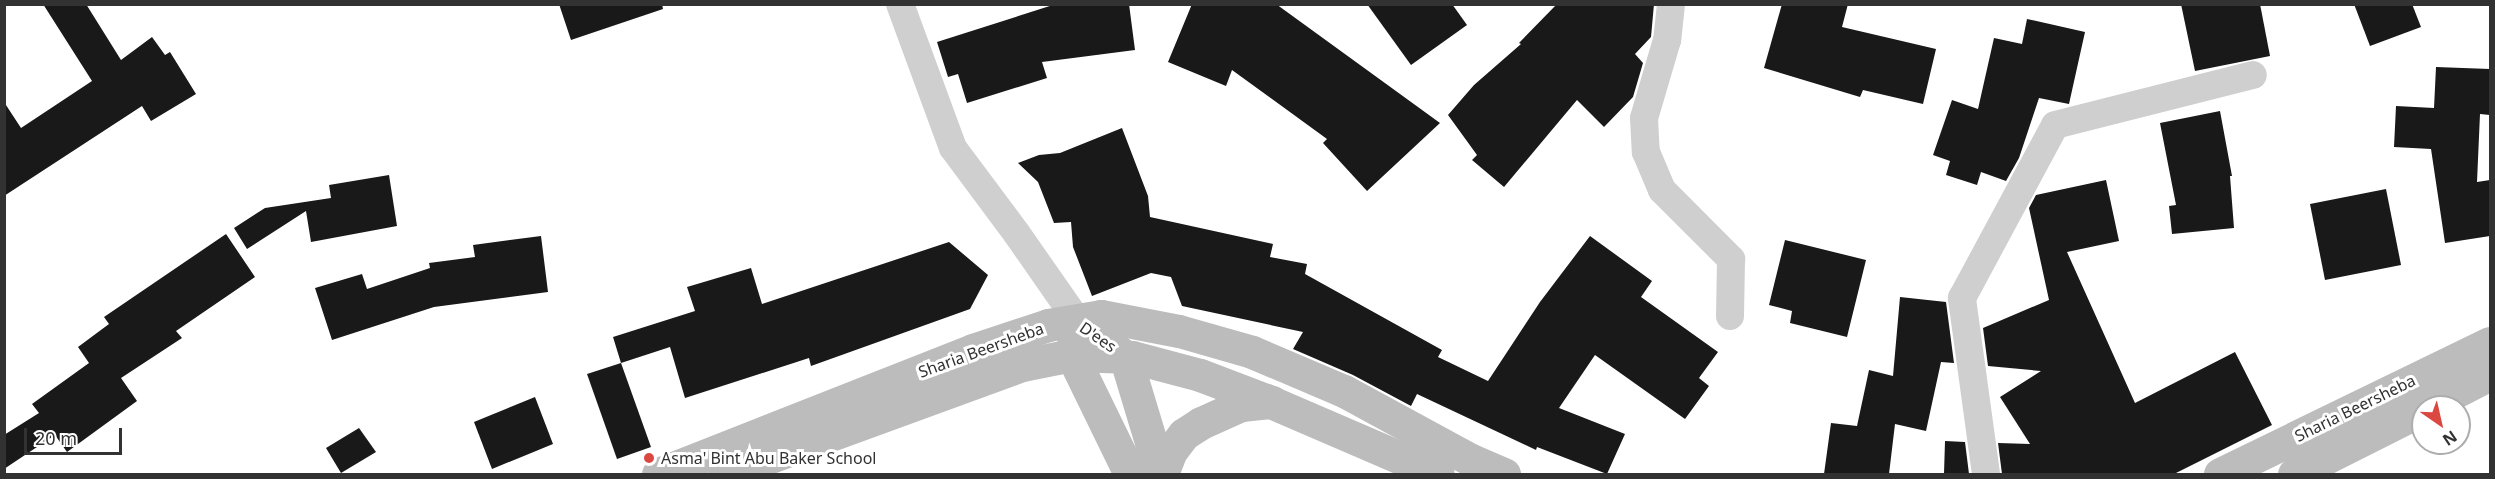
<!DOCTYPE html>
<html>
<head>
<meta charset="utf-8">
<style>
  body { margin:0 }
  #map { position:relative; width:2495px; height:479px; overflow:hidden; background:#fff; font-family:"Noto Sans",sans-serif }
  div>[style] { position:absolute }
  .building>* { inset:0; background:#191919 }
  .street>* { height:28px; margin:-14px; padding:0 14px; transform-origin:14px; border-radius:14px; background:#cfcfcf }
  .secondary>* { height:33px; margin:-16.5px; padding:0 16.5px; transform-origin:16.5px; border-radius:16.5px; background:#bcbcbc }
  .dots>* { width:16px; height:16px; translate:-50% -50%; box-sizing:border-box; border:3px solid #fff; border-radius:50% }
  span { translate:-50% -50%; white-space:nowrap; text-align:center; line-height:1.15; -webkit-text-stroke:6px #fff; paint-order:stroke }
  .street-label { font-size:16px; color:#323232 }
  .poi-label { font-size:16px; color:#323232 }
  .left { translate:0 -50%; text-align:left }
  .frame { position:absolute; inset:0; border:6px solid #323232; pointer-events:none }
  .north { position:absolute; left:2411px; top:395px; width:60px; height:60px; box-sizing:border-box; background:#fff; border:2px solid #adadad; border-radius:50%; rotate:146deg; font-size:16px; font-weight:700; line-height:24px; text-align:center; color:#323232 }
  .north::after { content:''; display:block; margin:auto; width:21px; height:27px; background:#db4842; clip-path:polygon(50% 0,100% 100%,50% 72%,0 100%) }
  .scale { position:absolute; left:24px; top:428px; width:98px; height:27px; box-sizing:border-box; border:3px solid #323232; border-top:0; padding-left:8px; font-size:18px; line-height:21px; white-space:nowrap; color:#323232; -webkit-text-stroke:4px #fff; paint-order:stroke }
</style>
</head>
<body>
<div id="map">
  <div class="building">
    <div style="clip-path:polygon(43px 4px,86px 4px,121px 60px,152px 37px,165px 55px,170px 52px,196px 94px,151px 121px,142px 106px,4px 196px,4px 102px,21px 128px,92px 81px)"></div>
    <div style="clip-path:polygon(559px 4px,662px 4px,663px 9px,571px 40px)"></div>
    <div style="clip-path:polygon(1056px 4px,1129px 4px,1135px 50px,1042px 62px,1047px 78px,967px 103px,958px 74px,948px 77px,937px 42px)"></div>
    <div style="clip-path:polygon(1192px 4px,1276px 4px,1440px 123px,1367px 191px,1323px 143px,1327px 139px,1232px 70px,1226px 86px,1168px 62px)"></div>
    <div style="clip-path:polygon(1367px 4px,1452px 4px,1467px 25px,1411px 65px)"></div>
    <div style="clip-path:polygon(1557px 4px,1654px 4px,1651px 37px,1635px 54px,1643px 63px,1633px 97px,1604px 127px,1577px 100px,1504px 187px,1472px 160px,1477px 155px,1448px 115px,1474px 85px,1521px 44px,1519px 43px)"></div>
    <div style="clip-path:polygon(1782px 4px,1848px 4px,1842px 27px,1936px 49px,1923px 104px,1863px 90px,1860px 97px,1764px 68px)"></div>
    <div style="clip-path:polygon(2181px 4px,2260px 4px,2270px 56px,2195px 71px)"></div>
    <div style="clip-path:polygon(2354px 4px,2412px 4px,2421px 27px,2370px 46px)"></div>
    <div style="clip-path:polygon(2027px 19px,2085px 32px,2069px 104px,2039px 98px,2019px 158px,2006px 181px,1981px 172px,1977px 185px,1946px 175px,1950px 161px,1933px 155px,1952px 100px,1978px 109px,1994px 38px,2022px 44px)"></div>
    <div style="clip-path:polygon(2436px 67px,2490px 69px,2490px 115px,2480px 114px,2477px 182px,2490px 180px,2490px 236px,2445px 243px,2431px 149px,2394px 147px,2396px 106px,2434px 108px)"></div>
    <div style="clip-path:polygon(2220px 111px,2232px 176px,2230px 176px,2234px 228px,2172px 234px,2169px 206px,2176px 205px,2160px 123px)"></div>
    <div style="clip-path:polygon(1122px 128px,1148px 196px,1150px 217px,1273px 244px,1270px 257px,1307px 264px,1305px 274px,1442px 350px,1438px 357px,1488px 381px,1540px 302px,1590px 236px,1652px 281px,1641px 297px,1718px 352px,1699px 378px,1709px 386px,1685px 419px,1595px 355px,1559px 408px,1625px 434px,1607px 474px,1537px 447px,1536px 450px,1417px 394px,1411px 406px,1353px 375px,1293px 349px,1303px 332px,1182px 306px,1171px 277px,1151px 273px,1092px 296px,1073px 247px,1071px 222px,1054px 223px,1038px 182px,1018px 163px,1039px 155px,1060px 153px)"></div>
    <div style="clip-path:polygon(389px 175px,397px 226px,311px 242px,306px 211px,247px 249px,234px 228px,265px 208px,331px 198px,329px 185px)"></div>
    <div style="clip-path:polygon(2106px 180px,2119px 241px,2067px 252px,2135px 403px,2235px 352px,2272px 425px,2174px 474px,2002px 474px,1998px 443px,2030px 444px,2000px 397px,2041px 371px,1988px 366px,1983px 328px,2049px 300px,2029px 208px,2036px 195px)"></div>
    <div style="clip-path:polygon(2386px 189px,2401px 265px,2325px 280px,2310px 204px)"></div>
    <div style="clip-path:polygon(226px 234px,255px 277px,176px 331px,182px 338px,121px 378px,137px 401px,67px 452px,55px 435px,4px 469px,4px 435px,39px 413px,32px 404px,89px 363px,78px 347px,109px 324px,104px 317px)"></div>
    <div style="clip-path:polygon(541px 236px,548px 292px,434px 307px,332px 340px,315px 288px,362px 274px,367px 289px,430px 268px,429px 263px,475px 257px,473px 245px)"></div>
    <div style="clip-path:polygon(1785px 240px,1866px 260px,1847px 337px,1790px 323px,1792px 311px,1769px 305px)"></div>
    <div style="clip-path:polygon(949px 242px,988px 275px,970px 309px,811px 366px,809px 358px,685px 398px,670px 347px,621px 363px,613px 337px,695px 311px,687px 287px,751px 268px,762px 304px)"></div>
    <div style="clip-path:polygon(1900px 297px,1946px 302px,1954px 363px,1941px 362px,1926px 431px,1895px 424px,1889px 474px,1824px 474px,1831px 423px,1857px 426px,1869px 370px,1893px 376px)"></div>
    <div style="clip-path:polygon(621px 363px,651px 447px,617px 459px,587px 374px)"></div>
    <div style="clip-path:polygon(535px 397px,553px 444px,492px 469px,474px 422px)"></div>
    <div style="clip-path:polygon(359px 428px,376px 452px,341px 473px,326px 448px)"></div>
    <div style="clip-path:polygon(1945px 441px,1965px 442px,1969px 474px,1944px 474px)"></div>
  </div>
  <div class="street">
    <div style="left:900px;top:4px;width:153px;rotate:69.8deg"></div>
    <div style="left:953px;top:148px;width:107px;rotate:53.3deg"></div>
    <div style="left:1017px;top:234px;width:105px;rotate:55.1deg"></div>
    <div style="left:1671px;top:4px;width:36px;rotate:96deg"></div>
    <div style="left:1667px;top:40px;width:81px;rotate:106.4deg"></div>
    <div style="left:1644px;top:118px;width:34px;rotate:87deg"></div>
    <div style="left:1646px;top:152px;width:41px;rotate:67.2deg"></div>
    <div style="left:1662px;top:190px;width:98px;rotate:45deg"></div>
    <div style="left:1731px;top:259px;width:57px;rotate:91deg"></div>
    <div style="left:1986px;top:474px;width:178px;rotate:-97.8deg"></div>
    <div style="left:1962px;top:298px;width:196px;rotate:-61.7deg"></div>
    <div style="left:2055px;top:125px;width:204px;rotate:-14.2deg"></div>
  </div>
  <div class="secondary">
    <div style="left:1074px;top:337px;width:18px;rotate:96deg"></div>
    <div style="left:1072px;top:355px;width:132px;rotate:64deg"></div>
    <div style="left:1109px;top:345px;width:19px;rotate:35deg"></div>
    <div style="left:1125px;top:356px;width:90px;rotate:73.2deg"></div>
    <div style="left:1151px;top:442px;width:32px;rotate:81deg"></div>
    <div style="left:2426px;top:407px;width:72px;rotate:-27.3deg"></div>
    <div style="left:658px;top:474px;width:339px;rotate:-21.5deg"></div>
    <div style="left:973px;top:350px;width:79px;rotate:-18.4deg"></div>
    <div style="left:1048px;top:325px;width:54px;rotate:-9.6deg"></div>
    <div style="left:1101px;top:316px;width:79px;rotate:10.9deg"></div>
    <div style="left:1179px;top:331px;width:76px;rotate:16deg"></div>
    <div style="left:1252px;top:352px;width:100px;rotate:23deg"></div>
    <div style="left:1344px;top:391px;width:145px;rotate:28.5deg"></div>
    <div style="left:1471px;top:460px;width:36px;rotate:23deg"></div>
    <div style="left:724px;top:474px;width:317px;rotate:-20.1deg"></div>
    <div style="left:1022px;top:365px;width:51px;rotate:-11.3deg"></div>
    <div style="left:1072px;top:355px;width:60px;rotate:1.9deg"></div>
    <div style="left:1132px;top:357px;width:70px;rotate:14.8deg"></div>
    <div style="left:1200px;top:375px;width:71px;rotate:20.7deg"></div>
    <div style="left:1266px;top:400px;width:187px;rotate:23.3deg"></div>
    <div style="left:1162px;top:474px;width:25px;rotate:-69deg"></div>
    <div style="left:1171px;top:451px;width:21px;rotate:-53deg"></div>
    <div style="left:1184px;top:434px;width:20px;rotate:-33deg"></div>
    <div style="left:1201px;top:423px;width:44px;rotate:-24.2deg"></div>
    <div style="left:1241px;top:405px;width:31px;rotate:-6deg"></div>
    <div style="left:2220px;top:474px;width:300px;rotate:-25.9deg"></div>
    <div style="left:2294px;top:474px;width:144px;rotate:-26.7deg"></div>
  </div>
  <div class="dots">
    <div style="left:649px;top:458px;background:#db4842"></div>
  </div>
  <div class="street-label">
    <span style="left:1098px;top:337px;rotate:34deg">D'ees</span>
    <span style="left:981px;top:350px;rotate:-20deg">Sharia Beersheba</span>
    <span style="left:2355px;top:408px;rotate:-26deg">Sharia Beersheba</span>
  </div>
  <div class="poi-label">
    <span class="left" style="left:661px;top:458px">Asma' Bint Abu Baker School</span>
  </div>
  <div class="frame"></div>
  <div class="north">N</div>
  <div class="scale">20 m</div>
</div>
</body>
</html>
